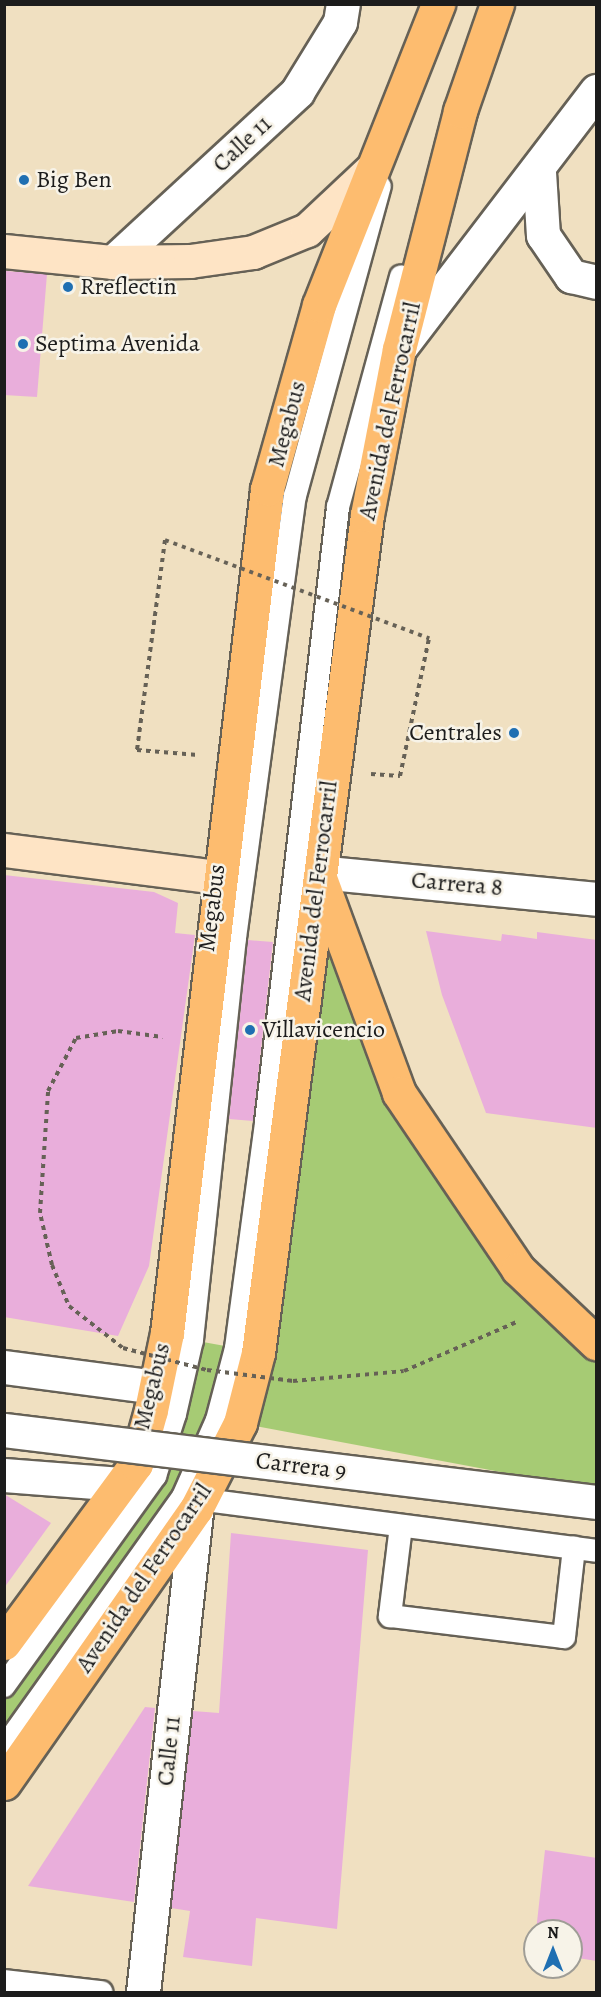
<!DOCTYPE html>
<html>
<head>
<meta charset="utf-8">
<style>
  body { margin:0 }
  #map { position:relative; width:601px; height:1997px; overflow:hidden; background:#f0e0c1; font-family:Alegreya,serif }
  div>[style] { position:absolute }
  .green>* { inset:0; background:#a6cb74 }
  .building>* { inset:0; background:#e9aedb }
  .path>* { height:4px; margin-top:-2px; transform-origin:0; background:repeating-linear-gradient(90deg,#666156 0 4.5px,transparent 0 9px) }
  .roads { filter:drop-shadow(2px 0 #666156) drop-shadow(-2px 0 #666156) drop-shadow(0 2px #666156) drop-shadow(0 -2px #666156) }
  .service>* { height:22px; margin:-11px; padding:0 11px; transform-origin:11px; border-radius:11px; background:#fff }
  .pedestrian>* { height:33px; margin:-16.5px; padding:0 16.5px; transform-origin:16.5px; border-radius:16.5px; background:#fff }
  .minor>* { height:33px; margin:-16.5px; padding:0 16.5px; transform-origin:16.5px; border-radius:16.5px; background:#fff }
  .secondary>* { height:33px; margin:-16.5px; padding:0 16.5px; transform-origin:16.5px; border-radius:16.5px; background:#fee4c5 }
  .primary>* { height:33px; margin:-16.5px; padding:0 16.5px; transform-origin:16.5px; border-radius:16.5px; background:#fdbc6f }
  .path-bridge>* { height:4px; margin-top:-2px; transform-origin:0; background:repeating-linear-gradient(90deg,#666156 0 4.5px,transparent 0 9px) }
  .bridges { filter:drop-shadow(2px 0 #666156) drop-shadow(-2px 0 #666156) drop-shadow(0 2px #666156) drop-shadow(0 -2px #666156) }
  .minor-bridge>* { height:33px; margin:-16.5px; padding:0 16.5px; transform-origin:16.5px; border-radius:16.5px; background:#fff }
  .dots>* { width:16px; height:16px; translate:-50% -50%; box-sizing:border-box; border:3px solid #f7f3e8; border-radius:50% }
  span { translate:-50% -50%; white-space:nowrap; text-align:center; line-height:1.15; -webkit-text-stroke:5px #f7f3e8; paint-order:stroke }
  .street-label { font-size:24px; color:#1c1c1c }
  .poi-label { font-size:24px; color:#1c1c1c }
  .left { translate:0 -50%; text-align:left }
  .right { translate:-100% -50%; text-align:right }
  .frame { position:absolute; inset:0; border:6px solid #1c1c1c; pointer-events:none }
  .north { position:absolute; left:523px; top:1919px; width:60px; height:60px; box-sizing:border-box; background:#f7f3e8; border:2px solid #9f9d96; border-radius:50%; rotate:0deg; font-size:16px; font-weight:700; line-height:24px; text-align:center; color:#1c1c1c }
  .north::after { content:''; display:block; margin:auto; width:21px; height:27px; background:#1f6fb2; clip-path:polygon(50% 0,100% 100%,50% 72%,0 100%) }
</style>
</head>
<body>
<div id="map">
  <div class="green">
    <div style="clip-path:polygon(318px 872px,399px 1093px,596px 1343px,596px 1490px,240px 1423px)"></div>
    <div style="clip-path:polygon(192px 1340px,236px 1348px,208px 1448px,5px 1748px,5px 1686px)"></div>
  </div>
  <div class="building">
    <div style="clip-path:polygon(6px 271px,47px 274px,37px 397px,4px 395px)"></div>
    <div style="clip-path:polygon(4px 875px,154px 892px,178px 903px,175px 933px,195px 935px,149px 1266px,118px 1336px,4px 1317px)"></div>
    <div style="clip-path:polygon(426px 931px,501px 941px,502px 934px,537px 939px,537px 932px,597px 940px,597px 1128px,486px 1113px,442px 995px)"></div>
    <div style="clip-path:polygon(248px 940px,273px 942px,253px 1121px,229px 1119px)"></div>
    <div style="clip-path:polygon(4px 1494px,51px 1523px,4px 1588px)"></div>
    <div style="clip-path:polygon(231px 1533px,368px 1550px,337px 1929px,256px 1918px,252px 1966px,183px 1957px,190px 1911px,171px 1908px,193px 1711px,219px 1713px)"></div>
    <div style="clip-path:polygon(145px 1707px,155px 1708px,134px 1902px,28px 1886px)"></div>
    <div style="clip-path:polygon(545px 1850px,597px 1858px,597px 1961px,571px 1957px,571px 1931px,536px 1931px)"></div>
  </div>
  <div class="path">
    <div style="left:165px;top:540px;width:212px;rotate:97.6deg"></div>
    <div style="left:137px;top:750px;width:61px;rotate:4.7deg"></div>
    <div style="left:371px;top:774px;width:29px;rotate:4deg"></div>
    <div style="left:400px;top:776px;width:141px;rotate:-78.1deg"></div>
    <div style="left:52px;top:1265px;width:53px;rotate:-103deg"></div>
    <div style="left:40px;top:1213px;width:122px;rotate:-86.2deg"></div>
    <div style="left:48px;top:1091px;width:60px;rotate:-62.2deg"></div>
    <div style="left:76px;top:1038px;width:43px;rotate:-9.5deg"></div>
    <div style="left:118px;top:1031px;width:45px;rotate:7.6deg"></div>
    <div style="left:404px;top:1371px;width:125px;rotate:-23.5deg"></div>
  </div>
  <div class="roads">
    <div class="service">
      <div style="left:190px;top:1498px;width:409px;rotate:7.4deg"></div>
      <div style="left:401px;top:1526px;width:91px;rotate:97deg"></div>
      <div style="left:390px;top:1616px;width:175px;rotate:6.9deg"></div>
      <div style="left:564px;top:1637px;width:90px;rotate:-83.6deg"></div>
      <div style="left:4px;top:1686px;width:259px;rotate:-54.3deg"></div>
      <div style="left:155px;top:1476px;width:65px;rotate:-72.1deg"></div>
      <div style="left:175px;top:1414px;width:76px;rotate:-77.1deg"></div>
      <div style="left:192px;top:1340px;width:404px;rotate:-83.9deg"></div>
      <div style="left:235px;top:938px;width:446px;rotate:-82.3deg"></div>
      <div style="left:295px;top:496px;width:321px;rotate:-74.7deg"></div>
      <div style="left:4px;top:1748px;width:308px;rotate:-54.5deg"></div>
      <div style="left:183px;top:1497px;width:84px;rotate:-66.2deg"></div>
      <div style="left:217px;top:1420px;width:74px;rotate:-75.2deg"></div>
      <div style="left:236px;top:1348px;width:228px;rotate:-82.4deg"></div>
      <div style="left:266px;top:1122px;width:619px;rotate:-83.32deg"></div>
      <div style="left:338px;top:507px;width:239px;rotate:-74.7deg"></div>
      <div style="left:4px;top:1981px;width:98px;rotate:6.5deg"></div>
    </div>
    <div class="pedestrian">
      <div style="left:4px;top:1367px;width:153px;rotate:7.5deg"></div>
    </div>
    <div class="minor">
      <div style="left:539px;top:172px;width:63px;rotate:86.4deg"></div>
      <div style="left:543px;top:235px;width:50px;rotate:55.7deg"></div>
      <div style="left:571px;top:276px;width:26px;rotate:13deg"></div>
      <div style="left:113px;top:262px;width:251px;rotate:-42.7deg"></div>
      <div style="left:297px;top:92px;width:82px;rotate:-58.4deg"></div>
      <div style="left:340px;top:22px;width:18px;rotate:-81deg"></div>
      <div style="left:399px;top:349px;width:325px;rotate:-52.6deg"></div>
      <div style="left:318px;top:872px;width:279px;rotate:5.5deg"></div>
      <div style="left:4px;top:1475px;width:117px;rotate:4.4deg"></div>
      <div style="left:143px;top:1992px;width:486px;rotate:-83.7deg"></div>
    </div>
    <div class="secondary">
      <div style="left:4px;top:251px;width:110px;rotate:5.8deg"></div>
      <div style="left:113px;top:262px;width:77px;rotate:-0.7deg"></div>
      <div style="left:190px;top:261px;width:64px;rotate:-8.1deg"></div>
      <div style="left:253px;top:252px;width:58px;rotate:-22.2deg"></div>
      <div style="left:307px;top:230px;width:88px;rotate:-43.2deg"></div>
      <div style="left:4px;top:850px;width:217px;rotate:7.2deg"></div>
    </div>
    <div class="primary">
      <div style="left:320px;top:878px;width:229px;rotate:69.8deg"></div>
      <div style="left:399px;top:1093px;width:212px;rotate:55.9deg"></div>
      <div style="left:518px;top:1269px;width:108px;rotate:43.5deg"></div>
      <div style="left:4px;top:1643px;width:222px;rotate:-53.6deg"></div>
      <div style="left:136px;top:1464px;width:56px;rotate:-74.5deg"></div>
      <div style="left:151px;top:1410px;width:79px;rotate:-78.3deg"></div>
      <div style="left:167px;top:1333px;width:850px;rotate:-83.24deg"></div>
      <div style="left:267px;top:489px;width:191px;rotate:-74.2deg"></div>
      <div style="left:319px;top:305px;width:324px;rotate:-68.4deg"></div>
      <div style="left:4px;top:1783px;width:335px;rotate:-55deg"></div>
      <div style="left:196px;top:1509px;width:97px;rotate:-62.9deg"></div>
      <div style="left:240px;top:1423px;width:72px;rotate:-75.6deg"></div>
      <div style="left:258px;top:1353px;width:845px;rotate:-82.59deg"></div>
      <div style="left:367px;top:515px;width:169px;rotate:-79.1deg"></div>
      <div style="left:399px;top:349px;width:246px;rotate:-75.6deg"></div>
      <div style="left:460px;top:111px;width:113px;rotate:-70.9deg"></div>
    </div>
  </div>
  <div class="path-bridge">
    <div style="left:165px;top:540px;width:282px;rotate:20.4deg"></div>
    <div style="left:52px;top:1265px;width:44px;rotate:67.5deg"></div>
    <div style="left:69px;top:1306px;width:68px;rotate:37.9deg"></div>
    <div style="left:123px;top:1348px;width:87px;rotate:14.7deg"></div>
    <div style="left:207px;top:1370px;width:87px;rotate:7.3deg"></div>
    <div style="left:293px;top:1381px;width:111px;rotate:-5.1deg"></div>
  </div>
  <div class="bridges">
    <div class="minor-bridge">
      <div style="left:4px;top:1430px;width:596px;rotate:6.93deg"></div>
    </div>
  </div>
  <div class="dots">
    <div style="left:24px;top:180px;background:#1f6fb2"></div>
    <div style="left:68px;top:287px;background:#1f6fb2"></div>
    <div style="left:23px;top:344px;background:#1f6fb2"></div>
    <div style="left:514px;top:733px;background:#1f6fb2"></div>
    <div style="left:250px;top:1030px;background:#1f6fb2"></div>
  </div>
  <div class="street-label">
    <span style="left:242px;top:144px;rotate:-43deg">Calle 11</span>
    <span style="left:390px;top:411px;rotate:-78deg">Avenida del Ferrocarril</span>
    <span style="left:287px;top:424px;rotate:-75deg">Megabus</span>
    <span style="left:457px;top:884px;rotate:5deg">Carrera 8</span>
    <span style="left:316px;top:891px;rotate:-83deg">Avenida del Ferrocarril</span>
    <span style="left:212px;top:908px;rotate:-83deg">Megabus</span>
    <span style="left:152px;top:1386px;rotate:-76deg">Megabus</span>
    <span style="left:301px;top:1466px;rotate:7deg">Carrera 9</span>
    <span style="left:144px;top:1578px;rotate:-56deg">Avenida del Ferrocarril</span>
    <span style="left:169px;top:1751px;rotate:-84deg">Calle 11</span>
  </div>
  <div class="poi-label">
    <span class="left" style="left:36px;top:180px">Big Ben</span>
    <span class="left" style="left:80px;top:287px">Rreflectin</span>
    <span class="left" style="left:35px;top:344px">Septima Avenida</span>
    <span class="right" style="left:502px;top:733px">Centrales</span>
    <span class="left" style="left:262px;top:1030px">Villavicencio</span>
  </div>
  <div class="frame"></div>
  <div class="north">N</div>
</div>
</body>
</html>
